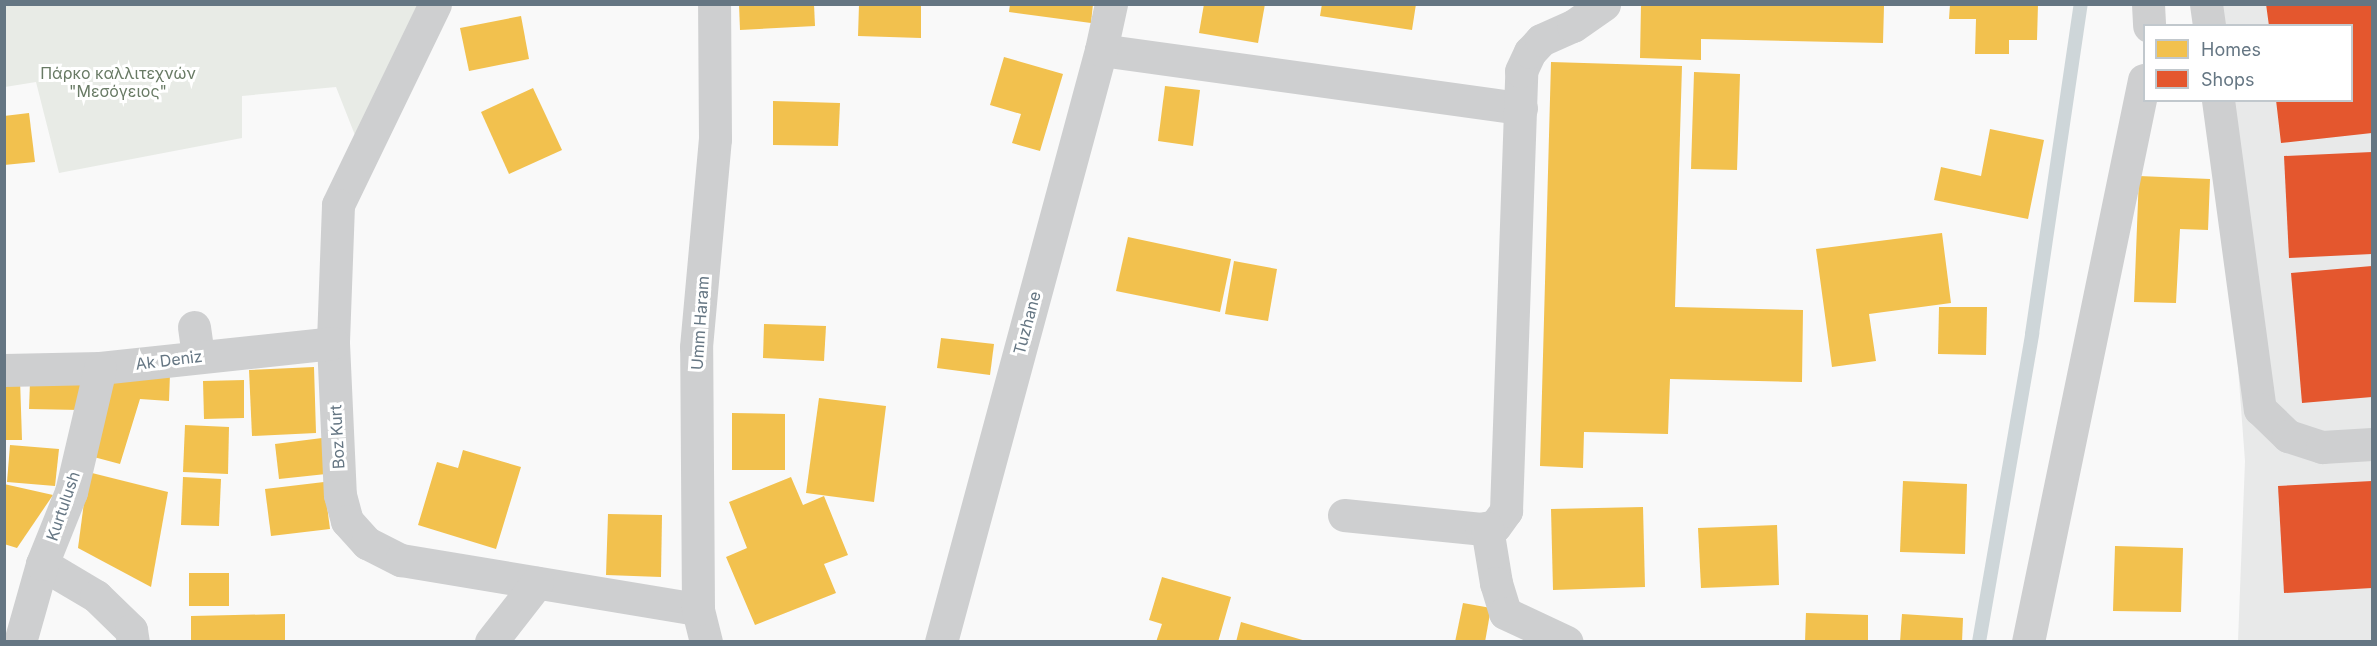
<!DOCTYPE html>
<html>
<head>
<meta charset="utf-8">
<style>
  body { margin:0 }
  #map { position:relative; width:2377px; height:646px; overflow:hidden; background:#f9f9f9; font-family:Inter,sans-serif }
  div>[style] { position:absolute }
  .built>* { inset:0; background:#e8e9e9 }
  .green>* { inset:0; background:#e8ebe6 }
  .homes>* { inset:0; background:#f2c14e }
  .shops>* { inset:0; background:#e4572e }
  .stream>* { height:14px; margin:-7px; padding:0 7px; transform-origin:7px; border-radius:7px; background:#ced6d9 }
  .minor>* { height:33px; margin:-16.5px; padding:0 16.5px; transform-origin:16.5px; border-radius:16.5px; background:#cecfd0 }
  span { translate:-50% -50%; white-space:nowrap; text-align:center; line-height:1.15; -webkit-text-stroke:6px #fff; paint-order:stroke }
  .park-label { font-size:16px; color:#687a64 }
  .street-label { font-size:16px; color:#657683 }
  .frame { position:absolute; inset:0; border:6px solid #657683; pointer-events:none }
  .legend { position:absolute; left:2143px; top:24px; width:210px; height:78px; box-sizing:border-box; background:#fff; border:2px solid #c1c8cd; margin:0; padding:8px 10px; list-style:none; font-size:18px; color:#657683 }
  .legend li { display:flex; align-items:center; gap:12px; height:30px }
  .legend b { width:30px; border:2px solid #c1c8cd }
</style>
</head>
<body>
<div id="map">
  <div class="built">
    <div style="clip-path:polygon(2211px 5px,2372px 5px,2372px 641px,2238px 641px,2245px 461px,2218px 101px,2352px 100px,2352px 26px,2212px 25px)"></div>
  </div>
  <div class="green">
    <div style="clip-path:polygon(5px 5px,433px 5px,362px 153px,336px 87px,242px 96px,242px 138px,59px 173px,36px 82px,5px 87px)"></div>
  </div>
  <div class="homes">
    <div style="clip-path:polygon(739px 4px,814px 4px,815px 26px,740px 30px)"></div>
    <div style="clip-path:polygon(859px 4px,921px 4px,921px 38px,858px 36px)"></div>
    <div style="clip-path:polygon(1010px 4px,1093px 4px,1091px 23px,1009px 12px)"></div>
    <div style="clip-path:polygon(1204px 4px,1265px 4px,1258px 43px,1199px 33px)"></div>
    <div style="clip-path:polygon(1322px 4px,1416px 4px,1412px 30px,1320px 16px)"></div>
    <div style="clip-path:polygon(1641px 4px,1884px 6px,1883px 43px,1701px 39px,1701px 60px,1640px 58px)"></div>
    <div style="clip-path:polygon(1950px 4px,2038px 4px,2037px 40px,2009px 40px,2009px 54px,1975px 54px,1976px 19px,1949px 19px)"></div>
    <div style="clip-path:polygon(521px 16px,529px 59px,469px 71px,460px 28px)"></div>
    <div style="clip-path:polygon(1004px 57px,1063px 74px,1040px 151px,1012px 143px,1021px 114px,990px 105px)"></div>
    <div style="clip-path:polygon(1551px 62px,1682px 66px,1675px 307px,1803px 310px,1802px 382px,1670px 379px,1668px 434px,1584px 432px,1583px 468px,1540px 466px)"></div>
    <div style="clip-path:polygon(1694px 72px,1740px 74px,1737px 170px,1691px 169px)"></div>
    <div style="clip-path:polygon(1165px 86px,1200px 90px,1193px 146px,1158px 141px)"></div>
    <div style="clip-path:polygon(533px 88px,562px 150px,509px 174px,481px 112px)"></div>
    <div style="clip-path:polygon(773px 101px,840px 103px,838px 146px,773px 145px)"></div>
    <div style="clip-path:polygon(29px 113px,35px 162px,4px 165px,4px 116px)"></div>
    <div style="clip-path:polygon(1990px 129px,2044px 140px,2028px 219px,1934px 200px,1941px 167px,1981px 176px)"></div>
    <div style="clip-path:polygon(2139px 176px,2210px 179px,2208px 230px,2180px 229px,2176px 303px,2134px 302px)"></div>
    <div style="clip-path:polygon(1942px 233px,1951px 303px,1869px 314px,1876px 361px,1832px 367px,1816px 249px)"></div>
    <div style="clip-path:polygon(1128px 237px,1231px 259px,1220px 312px,1116px 291px)"></div>
    <div style="clip-path:polygon(1234px 261px,1277px 269px,1268px 321px,1225px 314px)"></div>
    <div style="clip-path:polygon(1939px 307px,1987px 307px,1986px 355px,1938px 354px)"></div>
    <div style="clip-path:polygon(764px 324px,826px 326px,824px 361px,763px 358px)"></div>
    <div style="clip-path:polygon(941px 338px,994px 344px,990px 375px,937px 368px)"></div>
    <div style="clip-path:polygon(314px 367px,316px 433px,252px 436px,249px 370px)"></div>
    <div style="clip-path:polygon(170px 374px,169px 401px,140px 399px,120px 464px,90px 456px,110px 382px)"></div>
    <div style="clip-path:polygon(20px 379px,22px 440px,4px 440px,4px 380px)"></div>
    <div style="clip-path:polygon(244px 380px,244px 418px,204px 419px,203px 381px)"></div>
    <div style="clip-path:polygon(30px 382px,81px 383px,80px 410px,29px 409px)"></div>
    <div style="clip-path:polygon(819px 398px,886px 406px,874px 502px,806px 493px)"></div>
    <div style="clip-path:polygon(732px 413px,785px 414px,785px 470px,732px 470px)"></div>
    <div style="clip-path:polygon(185px 425px,229px 427px,228px 474px,183px 472px)"></div>
    <div style="clip-path:polygon(322px 438px,326px 474px,279px 479px,275px 444px)"></div>
    <div style="clip-path:polygon(10px 445px,59px 449px,55px 486px,7px 482px)"></div>
    <div style="clip-path:polygon(463px 450px,521px 467px,496px 549px,418px 525px,437px 462px,458px 468px)"></div>
    <div style="clip-path:polygon(88px 472px,168px 492px,151px 587px,78px 548px)"></div>
    <div style="clip-path:polygon(183px 477px,221px 479px,219px 526px,181px 525px)"></div>
    <div style="clip-path:polygon(791px 477px,803px 505px,824px 496px,848px 555px,824px 564px,836px 593px,755px 625px,726px 557px,747px 548px,729px 502px)"></div>
    <div style="clip-path:polygon(1903px 481px,1967px 484px,1965px 554px,1900px 552px)"></div>
    <div style="clip-path:polygon(324px 482px,330px 529px,271px 536px,265px 489px)"></div>
    <div style="clip-path:polygon(4px 484px,53px 495px,17px 548px,4px 544px)"></div>
    <div style="clip-path:polygon(1643px 507px,1645px 587px,1553px 590px,1551px 509px)"></div>
    <div style="clip-path:polygon(608px 514px,662px 515px,661px 577px,606px 575px)"></div>
    <div style="clip-path:polygon(1777px 525px,1779px 585px,1701px 588px,1698px 528px)"></div>
    <div style="clip-path:polygon(2115px 546px,2183px 548px,2181px 612px,2113px 611px)"></div>
    <div style="clip-path:polygon(189px 573px,229px 573px,229px 606px,189px 606px)"></div>
    <div style="clip-path:polygon(1162px 577px,1231px 597px,1218px 642px,1156px 642px,1162px 624px,1149px 620px)"></div>
    <div style="clip-path:polygon(1463px 603px,1491px 608px,1485px 642px,1455px 642px)"></div>
    <div style="clip-path:polygon(1806px 613px,1868px 615px,1868px 642px,1805px 642px)"></div>
    <div style="clip-path:polygon(285px 614px,285px 642px,191px 642px,191px 616px)"></div>
    <div style="clip-path:polygon(1902px 614px,1963px 618px,1962px 642px,1900px 642px)"></div>
    <div style="clip-path:polygon(1241px 622px,1306px 641px,1306px 642px,1236px 642px)"></div>
  </div>
  <div class="shops">
    <div style="clip-path:polygon(2266px 4px,2372px 4px,2372px 133px,2281px 143px,2276px 100px,2352px 100px,2352px 26px,2269px 26px)"></div>
    <div style="clip-path:polygon(2372px 152px,2372px 254px,2289px 258px,2284px 156px)"></div>
    <div style="clip-path:polygon(2372px 266px,2372px 397px,2302px 403px,2291px 273px)"></div>
    <div style="clip-path:polygon(2372px 481px,2372px 588px,2284px 593px,2278px 486px)"></div>
  </div>
  <div class="stream">
    <div style="left:1979px;top:642px;width:313px;rotate:-80.2deg"></div>
    <div style="left:2032px;top:334px;width:334px;rotate:-81.6deg"></div>
  </div>
  <div class="minor">
    <div style="left:435px;top:4px;width:223px;rotate:115.8deg"></div>
    <div style="left:338px;top:205px;width:138px;rotate:92.1deg"></div>
    <div style="left:333px;top:343px;width:152px;rotate:87.4deg"></div>
    <div style="left:340px;top:495px;width:27px;rotate:75deg"></div>
    <div style="left:347px;top:521px;width:30px;rotate:48deg"></div>
    <div style="left:367px;top:543px;width:38px;rotate:27deg"></div>
    <div style="left:401px;top:560px;width:301px;rotate:9.4deg"></div>
    <div style="left:2148px;top:4px;width:22px;rotate:87deg"></div>
    <div style="left:2206px;top:4px;width:22px;rotate:82deg"></div>
    <div style="left:1101px;top:50px;width:424px;rotate:7.9deg"></div>
    <div style="left:2218px;top:100px;width:312px;rotate:82.3deg"></div>
    <div style="left:2260px;top:409px;width:39px;rotate:44deg"></div>
    <div style="left:2288px;top:436px;width:36px;rotate:18deg"></div>
    <div style="left:2322px;top:447px;width:50px;rotate:-3.4deg"></div>
    <div style="left:194px;top:327px;width:29px;rotate:82deg"></div>
    <div style="left:4px;top:370px;width:96px;rotate:-1.2deg"></div>
    <div style="left:100px;top:368px;width:234px;rotate:-6.1deg"></div>
    <div style="left:1344px;top:515px;width:138px;rotate:5.8deg"></div>
    <div style="left:1481px;top:529px;width:14px;rotate:-12deg"></div>
    <div style="left:1495px;top:526px;width:19px;rotate:-54deg"></div>
    <div style="left:1506px;top:511px;width:440px;rotate:-88deg"></div>
    <div style="left:1521px;top:71px;width:21px;rotate:-65deg"></div>
    <div style="left:1530px;top:52px;width:16px;rotate:-47deg"></div>
    <div style="left:1541px;top:40px;width:35px;rotate:-24deg"></div>
    <div style="left:1573px;top:26px;width:38px;rotate:-35deg"></div>
    <div style="left:1487px;top:528px;width:56px;rotate:80.7deg"></div>
    <div style="left:1496px;top:583px;width:31px;rotate:73deg"></div>
    <div style="left:1505px;top:613px;width:68px;rotate:25.1deg"></div>
    <div style="left:42px;top:564px;width:63px;rotate:30.7deg"></div>
    <div style="left:96px;top:596px;width:49px;rotate:44.2deg"></div>
    <div style="left:131px;top:630px;width:12px;rotate:81deg"></div>
    <div style="left:20px;top:642px;width:81px;rotate:-74.2deg"></div>
    <div style="left:42px;top:564px;width:78px;rotate:-68.1deg"></div>
    <div style="left:71px;top:492px;width:127px;rotate:-76.8deg"></div>
    <div style="left:491px;top:642px;width:75px;rotate:-52.1deg"></div>
    <div style="left:706px;top:642px;width:34px;rotate:-104deg"></div>
    <div style="left:698px;top:609px;width:262px;rotate:-90.4deg"></div>
    <div style="left:696px;top:347px;width:209px;rotate:-84.8deg"></div>
    <div style="left:715px;top:139px;width:135px;rotate:-90.4deg"></div>
    <div style="left:941px;top:642px;width:613px;rotate:-74.88deg"></div>
    <div style="left:1101px;top:50px;width:47px;rotate:-77.7deg"></div>
    <div style="left:2028px;top:642px;width:574px;rotate:-78.34deg"></div>
  </div>
  <div class="park-label">
    <span style="left:118px;top:82px">Πάρκο καλλιτεχνών<br>"Μεσόγειος"</span>
  </div>
  <div class="street-label">
    <span style="left:700px;top:323px;rotate:-86deg">Umm Haram</span>
    <span style="left:1027px;top:323px;rotate:-75deg">Tuzhane</span>
    <span style="left:169px;top:360px;rotate:-7deg">Ak Deniz</span>
    <span style="left:337px;top:437px;rotate:-93deg">Boz Kurt</span>
    <span style="left:63px;top:506px;rotate:-71deg">Kurtulush</span>
  </div>
  <div class="frame"></div>
  <ul class="legend">
  <li><b style="height:16px;background:#f2c14e"></b>Homes</li>
  <li><b style="height:16px;background:#e4572e"></b>Shops</li>
  </ul>
</div>
</body>
</html>
